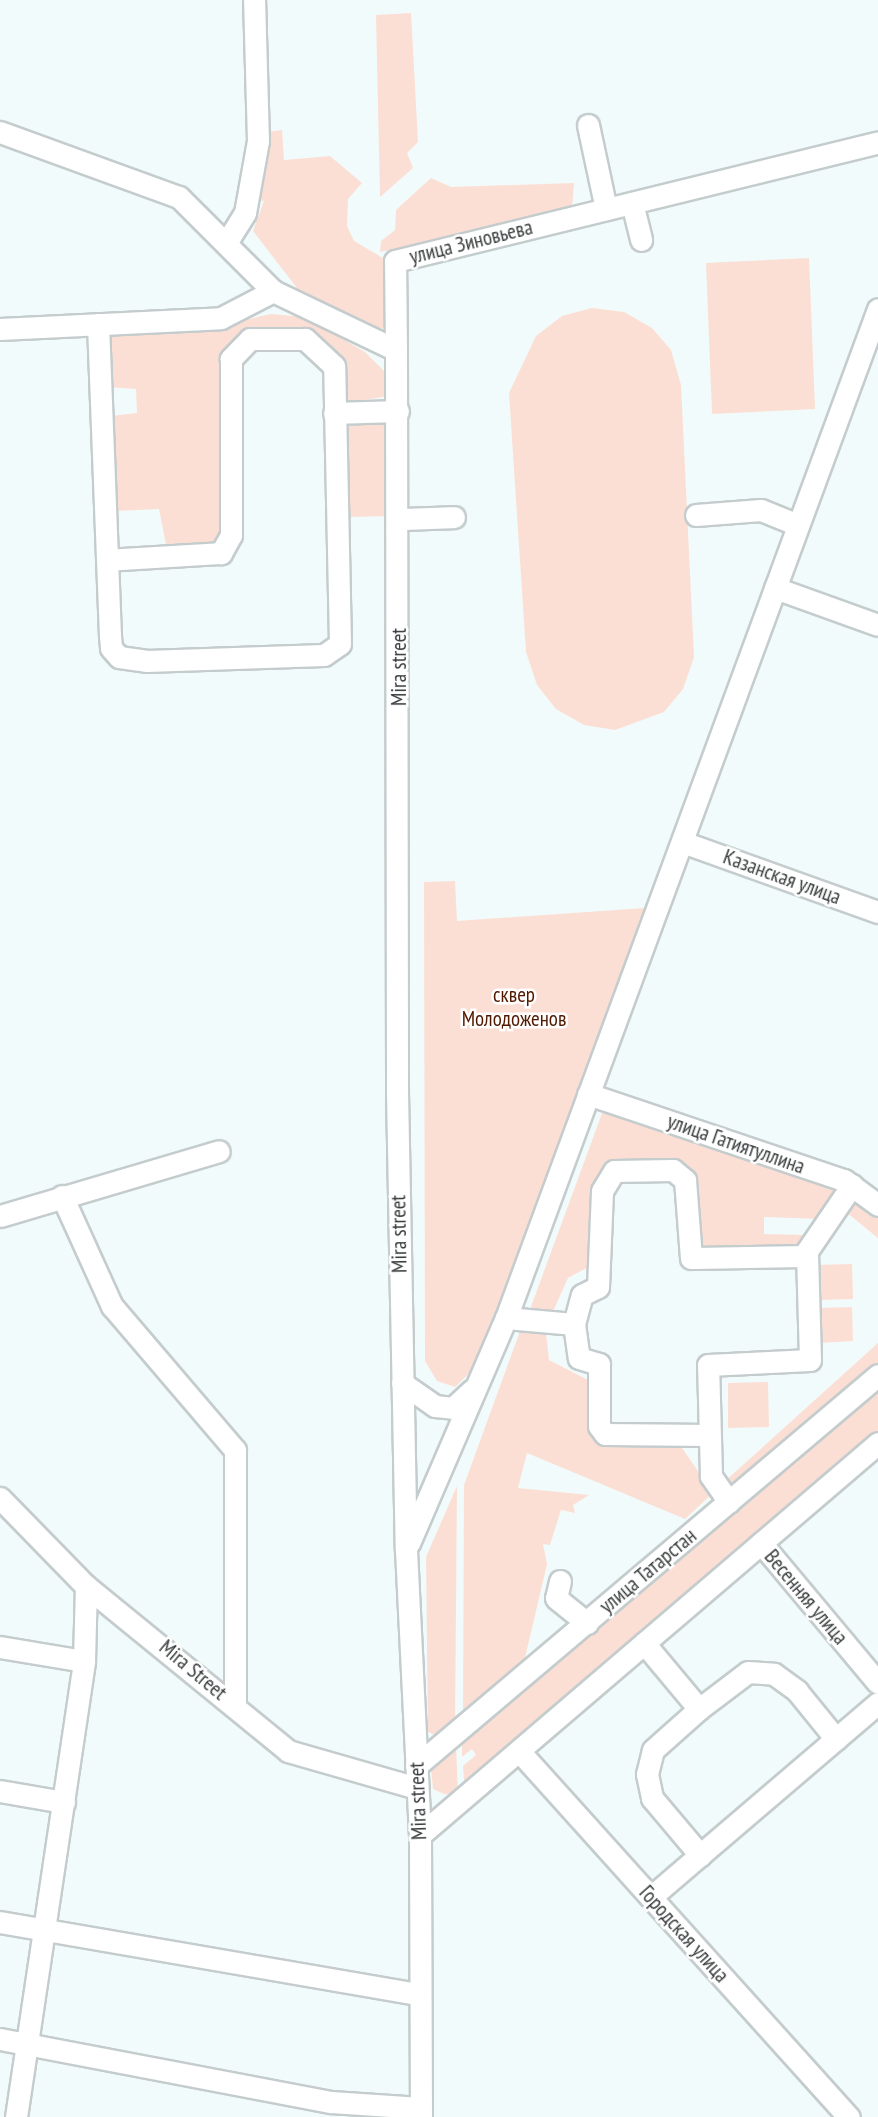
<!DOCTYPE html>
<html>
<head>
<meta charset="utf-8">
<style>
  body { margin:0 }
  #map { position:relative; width:878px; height:2117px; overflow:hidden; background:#f2fbfb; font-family:"PT Sans Narrow",sans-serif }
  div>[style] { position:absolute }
  .green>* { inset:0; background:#fcdfd4 }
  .roads { filter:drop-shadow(2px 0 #c4cccd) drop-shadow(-2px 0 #c4cccd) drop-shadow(0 2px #c4cccd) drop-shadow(0 -2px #c4cccd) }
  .minor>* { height:21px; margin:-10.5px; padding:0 10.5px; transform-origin:10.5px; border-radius:10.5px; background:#fff }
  span { translate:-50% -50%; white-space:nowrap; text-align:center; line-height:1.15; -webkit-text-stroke:5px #fff; paint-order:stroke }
  .street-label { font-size:21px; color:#393c3d }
  .park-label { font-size:21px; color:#511a00 }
</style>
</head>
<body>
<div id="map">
  <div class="green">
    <div style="clip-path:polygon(411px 13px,418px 142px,407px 153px,413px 168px,380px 197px,376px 15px)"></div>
    <div style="clip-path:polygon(282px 130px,284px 160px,330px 156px,362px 183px,348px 199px,347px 226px,354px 241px,383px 258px,384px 328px,372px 330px,300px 292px,253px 231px,264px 201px,257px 200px,267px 132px)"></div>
    <div style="clip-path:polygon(431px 178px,451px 187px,574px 183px,572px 209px,380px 252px,381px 241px,395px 230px,396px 210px)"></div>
    <div style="clip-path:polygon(809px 258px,815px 409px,712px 414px,706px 263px)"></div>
    <div style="clip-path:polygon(592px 308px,624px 312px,652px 328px,671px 350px,681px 385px,694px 657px,683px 689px,664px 712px,615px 730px,584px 725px,556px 709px,537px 685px,526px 652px,509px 393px,536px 336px,562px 316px)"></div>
    <div style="clip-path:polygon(271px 314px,304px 317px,365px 352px,386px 373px,388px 396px,349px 403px,341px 360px,315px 336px,270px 327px,238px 336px,225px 352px,221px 535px,215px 545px,167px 550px,159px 509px,115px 511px,111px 416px,137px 413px,136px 389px,108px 387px,106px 347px,114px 333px,218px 326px)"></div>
    <div style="clip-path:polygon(382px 421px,388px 425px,391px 516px,348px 517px,345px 427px)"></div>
    <div style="clip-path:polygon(455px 881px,457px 921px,645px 908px,480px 1363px,455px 1387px,437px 1381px,425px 1361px,424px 882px)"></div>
    <div style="clip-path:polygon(604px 1108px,832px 1187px,835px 1198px,822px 1219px,764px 1217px,764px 1234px,806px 1235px,799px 1248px,700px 1248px,694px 1182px,617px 1163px,590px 1266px,568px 1278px,551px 1316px,529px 1312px)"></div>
    <div style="clip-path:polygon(854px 1199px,878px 1215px,878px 1238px,846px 1212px)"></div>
    <div style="clip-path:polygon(852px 1264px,853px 1299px,818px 1300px,817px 1265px)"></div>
    <div style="clip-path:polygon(852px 1307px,853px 1341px,819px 1343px,818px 1308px)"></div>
    <div style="clip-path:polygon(520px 1331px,546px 1333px,549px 1360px,590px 1381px,604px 1443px,678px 1442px,713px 1493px,685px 1519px,527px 1453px,518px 1488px,589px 1495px,573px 1505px,575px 1513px,561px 1510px,550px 1545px,543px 1544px,547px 1564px,521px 1675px,463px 1721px,464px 1485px)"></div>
    <div style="clip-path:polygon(878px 1343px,878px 1365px,729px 1489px,724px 1482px)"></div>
    <div style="clip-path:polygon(768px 1382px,769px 1427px,728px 1428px,728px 1383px)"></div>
    <div style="clip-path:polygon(878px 1382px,878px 1434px,465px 1792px,463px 1766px,476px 1755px,472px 1749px,462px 1757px,462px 1738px)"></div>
    <div style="clip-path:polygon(457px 1486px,455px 1729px,440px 1737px,428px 1732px,426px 1557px)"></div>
    <div style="clip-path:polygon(456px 1745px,458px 1795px,444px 1794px,433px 1789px,431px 1769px)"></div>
  </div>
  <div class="roads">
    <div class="minor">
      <div style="left:588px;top:125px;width:86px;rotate:77.9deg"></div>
      <div style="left:0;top:132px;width:190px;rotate:20deg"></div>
      <div style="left:179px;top:197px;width:133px;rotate:45deg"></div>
      <div style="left:273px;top:291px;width:136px;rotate:25.6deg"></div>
      <div style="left:396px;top:350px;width:89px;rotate:-90.6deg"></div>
      <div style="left:395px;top:261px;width:497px;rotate:-13.8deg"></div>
      <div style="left:632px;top:203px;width:38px;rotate:76deg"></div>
      <div style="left:228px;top:240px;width:32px;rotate:-58deg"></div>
      <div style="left:245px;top:213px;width:73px;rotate:-79.8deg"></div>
      <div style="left:258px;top:141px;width:141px;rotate:-91.6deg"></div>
      <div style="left:98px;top:324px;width:312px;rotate:87.8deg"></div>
      <div style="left:110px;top:636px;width:12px;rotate:85deg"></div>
      <div style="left:111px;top:648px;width:12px;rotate:48deg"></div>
      <div style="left:119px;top:657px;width:27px;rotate:8deg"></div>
      <div style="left:146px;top:661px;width:178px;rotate:-1.9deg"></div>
      <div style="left:324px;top:655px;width:19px;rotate:-35deg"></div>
      <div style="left:340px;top:644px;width:278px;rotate:-91.2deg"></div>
      <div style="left:334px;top:366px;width:40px;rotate:-137deg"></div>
      <div style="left:305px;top:339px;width:55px;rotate:180deg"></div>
      <div style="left:250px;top:339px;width:28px;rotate:134deg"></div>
      <div style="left:231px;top:359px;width:176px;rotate:90deg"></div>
      <div style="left:231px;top:535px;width:21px;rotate:119deg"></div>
      <div style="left:221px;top:553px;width:114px;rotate:176.5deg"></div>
      <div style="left:0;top:329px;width:221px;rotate:-2.8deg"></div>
      <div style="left:221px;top:318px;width:59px;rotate:-27.4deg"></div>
      <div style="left:396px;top:350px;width:742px;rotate:89.92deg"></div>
      <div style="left:397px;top:1092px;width:458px;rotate:88.9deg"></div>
      <div style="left:406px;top:1550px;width:285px;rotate:87.2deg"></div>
      <div style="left:420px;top:1835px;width:282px;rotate:89.8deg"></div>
      <div style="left:334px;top:413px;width:64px;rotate:-1.8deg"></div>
      <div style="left:696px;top:515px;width:65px;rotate:-4.4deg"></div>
      <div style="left:761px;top:510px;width:40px;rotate:22deg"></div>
      <div style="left:400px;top:519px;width:54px;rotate:-2.1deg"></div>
      <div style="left:775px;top:588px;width:109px;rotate:19.8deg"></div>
      <div style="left:685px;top:843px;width:205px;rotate:19.7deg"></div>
      <div style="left:588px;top:1094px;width:270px;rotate:18.6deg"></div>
      <div style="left:844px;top:1180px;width:42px;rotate:36.3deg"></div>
      <div style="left:62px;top:1196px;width:121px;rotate:65.6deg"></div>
      <div style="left:112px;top:1306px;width:189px;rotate:49.5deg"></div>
      <div style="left:235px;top:1450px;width:254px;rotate:90deg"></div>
      <div style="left:0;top:1216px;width:228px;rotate:-16.5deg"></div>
      <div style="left:506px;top:1318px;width:68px;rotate:5deg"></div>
      <div style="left:574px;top:1324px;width:30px;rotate:-75deg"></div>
      <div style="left:582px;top:1295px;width:18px;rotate:-27deg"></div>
      <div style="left:598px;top:1287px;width:96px;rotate:-87.6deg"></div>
      <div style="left:602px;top:1191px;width:23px;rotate:-59deg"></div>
      <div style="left:614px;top:1171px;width:59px;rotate:-1deg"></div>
      <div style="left:673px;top:1170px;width:16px;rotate:40deg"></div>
      <div style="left:685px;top:1180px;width:78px;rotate:85.6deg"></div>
      <div style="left:691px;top:1258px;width:116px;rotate:-1deg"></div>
      <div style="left:574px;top:1324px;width:34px;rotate:82deg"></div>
      <div style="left:579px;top:1358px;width:21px;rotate:17deg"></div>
      <div style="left:599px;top:1364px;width:62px;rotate:90deg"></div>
      <div style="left:599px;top:1426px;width:10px;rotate:53deg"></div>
      <div style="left:605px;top:1434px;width:104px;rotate:0.6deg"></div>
      <div style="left:402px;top:1383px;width:40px;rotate:34.9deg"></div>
      <div style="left:435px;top:1406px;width:18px;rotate:6deg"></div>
      <div style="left:453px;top:1408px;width:26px;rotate:-43deg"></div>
      <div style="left:0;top:1498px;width:123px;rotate:45.7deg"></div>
      <div style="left:86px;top:1586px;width:261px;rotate:39.2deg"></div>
      <div style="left:288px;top:1751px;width:134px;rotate:16deg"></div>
      <div style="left:729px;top:1502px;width:32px;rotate:-125deg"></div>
      <div style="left:711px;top:1476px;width:111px;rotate:-91.5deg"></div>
      <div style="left:708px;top:1365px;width:102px;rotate:-2.8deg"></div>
      <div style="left:810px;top:1360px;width:109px;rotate:-91.6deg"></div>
      <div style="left:807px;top:1251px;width:80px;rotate:-55.7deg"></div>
      <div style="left:409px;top:1543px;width:245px;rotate:-66.7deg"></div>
      <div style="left:506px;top:1318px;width:1075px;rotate:-69.76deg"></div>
      <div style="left:761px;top:1543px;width:182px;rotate:50.1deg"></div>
      <div style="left:560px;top:1581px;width:17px;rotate:103deg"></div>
      <div style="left:556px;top:1598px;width:40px;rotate:39deg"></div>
      <div style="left:644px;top:1643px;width:86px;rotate:50.2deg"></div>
      <div style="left:699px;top:1709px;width:62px;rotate:138.3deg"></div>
      <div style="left:653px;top:1750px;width:25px;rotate:104deg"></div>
      <div style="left:647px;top:1774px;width:25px;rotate:78deg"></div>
      <div style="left:652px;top:1798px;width:75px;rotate:49.9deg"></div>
      <div style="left:700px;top:1855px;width:234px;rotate:-40.5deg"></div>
      <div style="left:0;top:1647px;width:85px;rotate:9.5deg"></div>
      <div style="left:699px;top:1709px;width:61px;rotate:-37.1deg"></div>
      <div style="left:748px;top:1672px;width:26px;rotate:4deg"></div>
      <div style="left:774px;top:1674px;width:29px;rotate:36deg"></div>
      <div style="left:797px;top:1691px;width:62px;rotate:50.9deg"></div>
      <div style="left:519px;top:1751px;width:493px;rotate:48deg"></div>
      <div style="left:416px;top:1766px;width:605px;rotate:-40.24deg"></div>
      <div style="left:0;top:1791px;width:65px;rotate:9.8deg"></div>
      <div style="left:420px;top:1835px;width:603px;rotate:-40.56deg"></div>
      <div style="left:651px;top:1897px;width:65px;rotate:-40.6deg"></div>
      <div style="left:0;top:1922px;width:424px;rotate:9.8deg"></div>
      <div style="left:0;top:2039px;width:337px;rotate:10.8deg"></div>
      <div style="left:331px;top:2102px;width:90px;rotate:3.8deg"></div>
      <div style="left:16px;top:2117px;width:461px;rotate:-81.5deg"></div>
      <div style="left:84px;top:1661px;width:75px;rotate:-88.5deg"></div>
    </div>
  </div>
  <div class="street-label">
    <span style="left:471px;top:242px;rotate:-14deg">улица Зиновьева</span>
    <span style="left:399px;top:667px;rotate:-90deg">Mira street</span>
    <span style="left:782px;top:877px;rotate:20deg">Казанская улица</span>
    <span style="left:736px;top:1144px;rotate:19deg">улица Гатиятуллина</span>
    <span style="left:399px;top:1234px;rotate:-91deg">Mira street</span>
    <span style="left:648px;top:1571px;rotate:-40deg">улица Татарстан</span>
    <span style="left:806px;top:1597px;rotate:50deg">Весенняя улица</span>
    <span style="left:193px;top:1670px;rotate:40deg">Mira Street</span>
    <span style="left:418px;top:1801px;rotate:-92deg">Mira street</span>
    <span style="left:684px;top:1934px;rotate:48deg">Городская улица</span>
  </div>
  <div class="park-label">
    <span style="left:514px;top:1007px">сквер<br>Молодоженов</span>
  </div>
</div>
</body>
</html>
